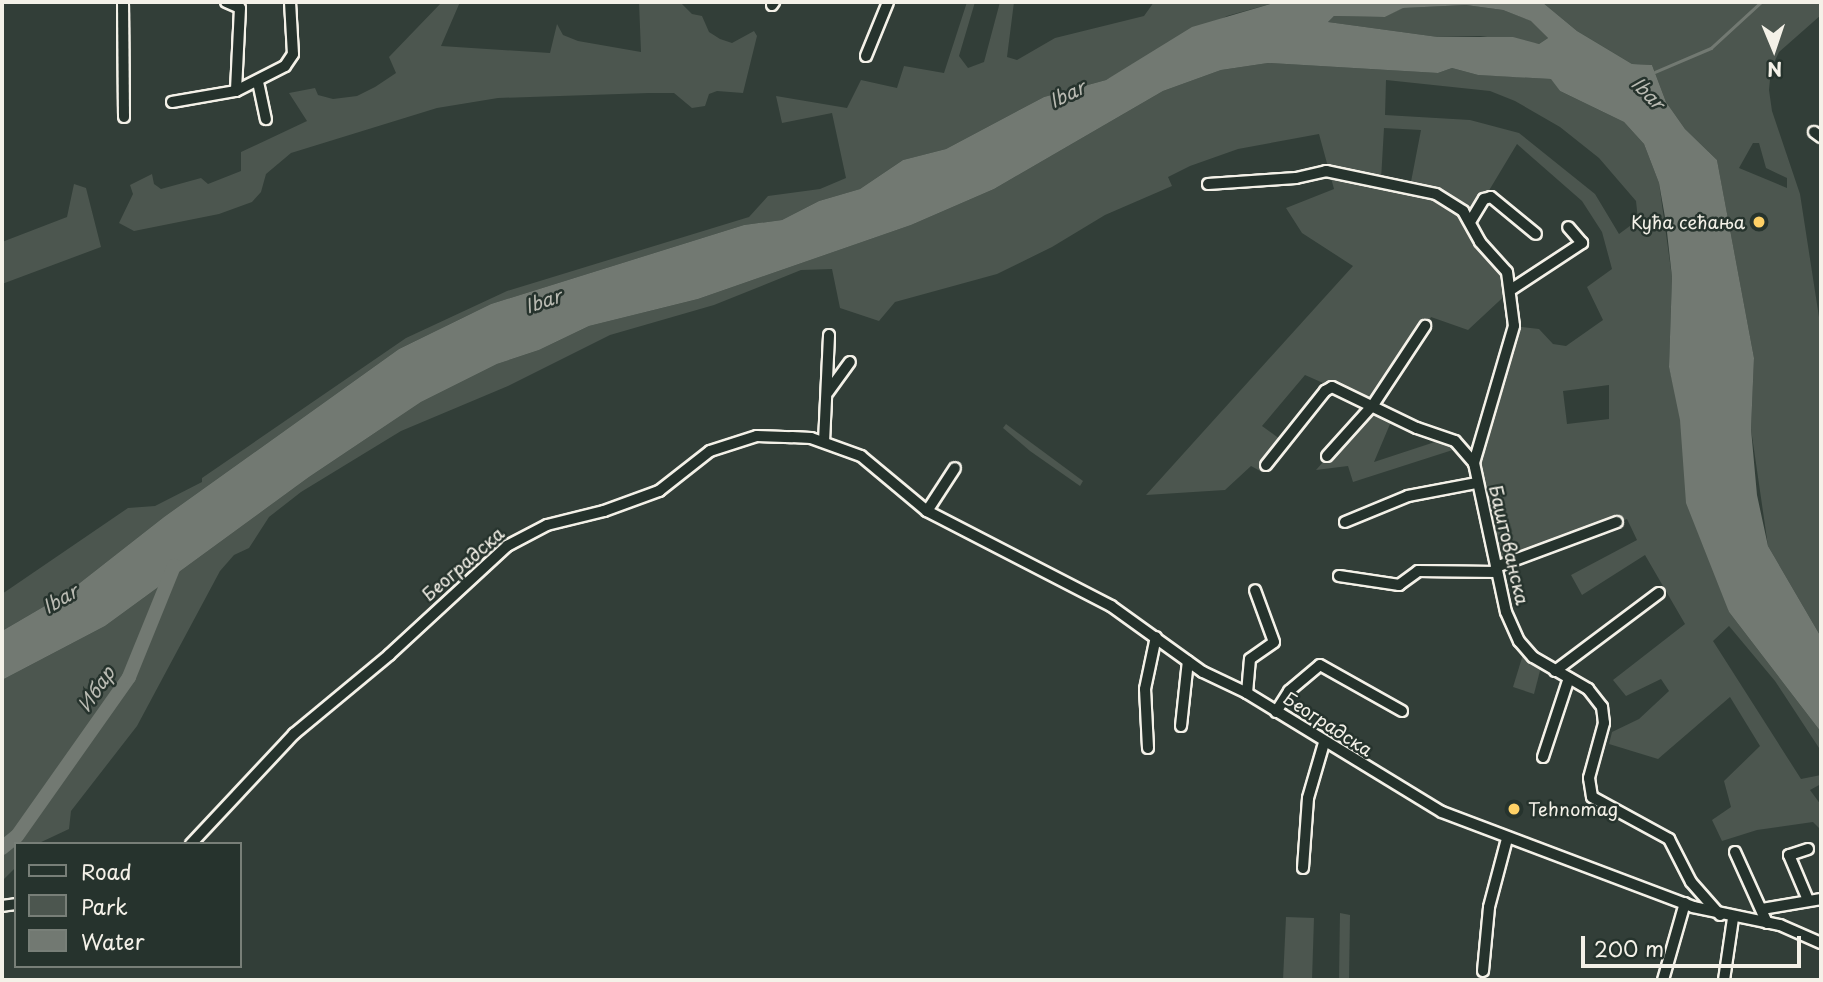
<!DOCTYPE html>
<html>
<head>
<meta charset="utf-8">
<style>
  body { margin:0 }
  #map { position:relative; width:1823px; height:982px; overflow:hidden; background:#323e38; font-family:"Playpen Sans",sans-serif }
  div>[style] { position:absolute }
  .green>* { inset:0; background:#4c564f }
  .water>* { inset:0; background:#727972 }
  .stream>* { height:2.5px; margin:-1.25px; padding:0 1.25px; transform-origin:1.25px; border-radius:1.25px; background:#727972 }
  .river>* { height:14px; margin:-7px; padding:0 7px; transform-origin:7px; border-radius:7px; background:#727972 }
  .roads { filter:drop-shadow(2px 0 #f4f1e8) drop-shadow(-2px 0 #f4f1e8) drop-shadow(0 2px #f4f1e8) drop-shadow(0 -2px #f4f1e8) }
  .minor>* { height:10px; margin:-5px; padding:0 5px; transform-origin:5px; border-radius:5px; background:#26332d }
  .dots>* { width:19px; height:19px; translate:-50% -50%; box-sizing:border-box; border:4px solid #26332d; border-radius:50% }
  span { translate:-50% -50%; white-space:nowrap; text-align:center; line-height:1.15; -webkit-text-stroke:5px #26332d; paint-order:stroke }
  .poi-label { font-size:18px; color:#f4f1e8 }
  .right { translate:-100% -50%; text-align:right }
  .left { translate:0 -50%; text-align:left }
  .street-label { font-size:18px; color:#f4f1e8 }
  .water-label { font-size:19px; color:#babbb3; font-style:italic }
  .frame { position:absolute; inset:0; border:4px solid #f4f1e8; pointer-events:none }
  .legend { position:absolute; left:14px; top:842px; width:228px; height:126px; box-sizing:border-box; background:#26332d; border:2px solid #787f78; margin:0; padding:9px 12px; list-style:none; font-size:21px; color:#f4f1e8 }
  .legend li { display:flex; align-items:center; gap:14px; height:35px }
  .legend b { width:35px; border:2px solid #787f78 }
  .north { position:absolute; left:1739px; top:14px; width:70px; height:70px; -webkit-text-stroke:5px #26332d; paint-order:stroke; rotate:178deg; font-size:19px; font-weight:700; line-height:28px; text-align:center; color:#f4f1e8 }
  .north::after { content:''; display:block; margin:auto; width:24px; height:32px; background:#f4f1e8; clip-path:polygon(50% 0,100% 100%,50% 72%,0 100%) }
  .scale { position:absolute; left:1581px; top:936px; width:220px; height:32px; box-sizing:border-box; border:4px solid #f4f1e8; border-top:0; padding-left:9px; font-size:21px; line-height:24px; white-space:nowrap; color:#f4f1e8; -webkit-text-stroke:5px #26332d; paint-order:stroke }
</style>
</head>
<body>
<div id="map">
  <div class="green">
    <div style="clip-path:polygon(442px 2px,460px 2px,441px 46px,550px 53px,557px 24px,563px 35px,578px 41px,641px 52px,639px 2px,680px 2px,692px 14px,702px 16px,709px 32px,720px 39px,732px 43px,754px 31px,757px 36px,743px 93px,717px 91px,709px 94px,705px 106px,692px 108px,674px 93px,649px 93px,498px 98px,437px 108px,291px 153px,266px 174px,261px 192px,252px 202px,219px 214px,134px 231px,119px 223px,133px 194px,130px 185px,152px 174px,154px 184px,161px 189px,201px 178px,208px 184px,241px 171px,241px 152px,307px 121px,289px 93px,315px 88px,318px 95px,333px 99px,357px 96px,375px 87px,396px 73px,389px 57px)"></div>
    <div style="clip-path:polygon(967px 2px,975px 2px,959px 56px,968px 68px,984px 62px,1000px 2px,1014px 2px,1007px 57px,1017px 60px,1055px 38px,1144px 16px,1154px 2px,1277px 2px,1227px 16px,1106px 80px,1044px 97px,946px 149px,903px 160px,860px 189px,819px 201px,782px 220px,744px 225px,491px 304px,399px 349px,164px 517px,67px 593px,2px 631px,2px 594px,128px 508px,155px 506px,202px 482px,202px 478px,406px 338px,507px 291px,749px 217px,768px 196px,820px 189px,846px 178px,832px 113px,782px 123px,776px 96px,847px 108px,861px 80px,897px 88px,904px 66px,944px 73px)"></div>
    <div style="clip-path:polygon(evenodd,1542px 2px,1821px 2px,1821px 15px,1779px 52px,1771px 69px,1769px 90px,1772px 111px,1800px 194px,1821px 330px,1821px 637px,1768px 546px,1751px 429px,1754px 358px,1717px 160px,1685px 129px,1666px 102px,1652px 65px,1632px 64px,1577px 31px,1542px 2px,1753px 143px,1759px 143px,1766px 168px,1787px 178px,1787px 188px,1739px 168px,1753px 143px)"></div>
    <div style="clip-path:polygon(1466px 5px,1503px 10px,1532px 21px,1548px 38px,1539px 44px,1480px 36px,1438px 37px,1328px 22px,1334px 16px,1385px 17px,1402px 8px)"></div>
    <div style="clip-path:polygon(evenodd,1268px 63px,1438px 73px,1452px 68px,1478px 75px,1552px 79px,1560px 91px,1624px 122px,1644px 144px,1659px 183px,1672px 277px,1669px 367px,1729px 612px,1821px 732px,1821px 751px,1775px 681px,1729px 626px,1713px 641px,1801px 779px,1821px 775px,1821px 784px,1810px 790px,1821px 805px,1821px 830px,1813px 822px,1757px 830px,1722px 841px,1712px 820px,1731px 807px,1724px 781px,1760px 746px,1730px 697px,1658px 759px,1609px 744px,1612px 732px,1639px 719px,1669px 691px,1661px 679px,1626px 696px,1613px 680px,1685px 624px,1645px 555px,1582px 595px,1571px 575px,1637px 540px,1627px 519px,1496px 567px,1474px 463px,1514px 326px,1539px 329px,1553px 344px,1566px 346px,1603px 320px,1587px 287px,1612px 269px,1602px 232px,1582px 201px,1517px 144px,1470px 222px,1512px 289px,1468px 330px,1431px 317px,1374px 405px,1393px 417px,1374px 462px,1447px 438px,1462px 447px,1353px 482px,1348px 466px,1316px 470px,1373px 405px,1305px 375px,1262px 426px,1284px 442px,1262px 472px,1251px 466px,1225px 490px,1146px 495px,1353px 266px,1302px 233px,1286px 208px,1334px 189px,1319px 134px,1238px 149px,1190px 166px,1168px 177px,1172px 186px,1105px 215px,1052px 247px,997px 274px,895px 302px,879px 321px,840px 308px,832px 269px,801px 270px,714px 305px,610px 335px,508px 386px,401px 431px,301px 492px,269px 517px,249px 548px,234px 555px,220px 571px,137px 726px,71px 811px,69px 829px,37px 844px,16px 844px,16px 867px,2px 881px,2px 680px,105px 626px,309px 477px,421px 402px,497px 364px,539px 350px,589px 326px,698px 299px,911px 225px,994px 189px,1163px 91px,1221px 70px,1268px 63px,1386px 80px,1490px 91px,1515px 101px,1560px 127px,1599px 158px,1636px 201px,1638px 220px,1619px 234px,1595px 194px,1519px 133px,1470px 120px,1385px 115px,1386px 80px,1268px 63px,1384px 128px,1421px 130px,1410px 187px,1381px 180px,1384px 128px,1268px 63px,1609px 385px,1609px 419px,1567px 424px,1563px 391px,1609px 385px)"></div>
    <div style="clip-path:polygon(74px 184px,86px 188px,101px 247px,2px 284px,2px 242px,67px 217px)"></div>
    <div style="clip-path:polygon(1006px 424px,1083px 481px,1080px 486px,1030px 451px,1003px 428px)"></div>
    <div style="clip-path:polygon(1525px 648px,1542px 663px,1534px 694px,1513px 687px)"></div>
    <div style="clip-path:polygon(1340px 913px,1350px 915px,1349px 980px,1339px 980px)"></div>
    <div style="clip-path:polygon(1286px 917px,1314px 918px,1312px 980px,1283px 980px)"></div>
  </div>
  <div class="water">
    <div style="clip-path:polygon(evenodd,1277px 2px,1542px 2px,1577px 31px,1632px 64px,1652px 65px,1666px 102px,1685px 129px,1717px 160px,1754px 358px,1751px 429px,1757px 495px,1768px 546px,1821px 637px,1821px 732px,1729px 612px,1686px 503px,1680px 420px,1669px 367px,1672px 277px,1666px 223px,1659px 183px,1644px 144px,1624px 122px,1560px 91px,1551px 79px,1478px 75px,1452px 68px,1438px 73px,1268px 63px,1221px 70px,1163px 91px,994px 189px,911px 225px,698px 299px,589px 326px,539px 350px,497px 364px,421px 402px,309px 477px,105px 626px,2px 680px,2px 631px,67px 593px,164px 517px,399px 349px,491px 304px,744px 225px,782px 220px,819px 201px,860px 189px,903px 160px,946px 149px,1044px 97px,1106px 80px,1192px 27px,1277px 2px,1466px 5px,1503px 10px,1531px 21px,1548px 38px,1539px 44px,1513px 37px,1438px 37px,1328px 22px,1334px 16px,1385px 17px,1403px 8px,1466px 5px)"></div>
  </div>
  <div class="stream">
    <div style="left:1655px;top:72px;width:61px;rotate:-23.2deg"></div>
    <div style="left:1711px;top:48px;width:68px;rotate:-42.6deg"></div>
  </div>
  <div class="river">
    <div style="left:2px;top:848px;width:19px;rotate:-39deg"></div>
    <div style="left:17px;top:836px;width:194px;rotate:-54.8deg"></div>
    <div style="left:129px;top:677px;width:120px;rotate:-67.9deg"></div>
  </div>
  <div class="roads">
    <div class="minor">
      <div style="left:123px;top:2px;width:115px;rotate:89.5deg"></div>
      <div style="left:226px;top:2px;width:15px;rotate:23deg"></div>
      <div style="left:240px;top:8px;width:83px;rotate:92.8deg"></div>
      <div style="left:772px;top:5px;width:4px;rotate:-56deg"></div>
      <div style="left:866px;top:56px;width:58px;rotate:-67.8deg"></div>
      <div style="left:258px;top:82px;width:38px;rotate:78deg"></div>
      <div style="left:172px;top:102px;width:65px;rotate:-9.8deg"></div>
      <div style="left:236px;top:91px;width:55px;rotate:-27deg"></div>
      <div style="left:285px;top:66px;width:14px;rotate:-56deg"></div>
      <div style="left:293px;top:54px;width:52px;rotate:-93.3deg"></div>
      <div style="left:1814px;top:132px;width:9px;rotate:36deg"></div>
      <div style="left:1208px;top:184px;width:88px;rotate:-3.9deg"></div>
      <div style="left:1296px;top:178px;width:31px;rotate:-13deg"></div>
      <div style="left:1326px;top:171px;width:112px;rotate:11.8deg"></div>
      <div style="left:1436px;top:194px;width:32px;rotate:32deg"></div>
      <div style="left:1463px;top:211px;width:35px;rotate:61deg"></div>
      <div style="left:1480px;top:242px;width:40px;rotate:48deg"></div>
      <div style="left:1507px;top:272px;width:54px;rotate:82.6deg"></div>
      <div style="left:1514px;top:326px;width:143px;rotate:106.3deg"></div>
      <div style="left:1474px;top:463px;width:152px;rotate:77.9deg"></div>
      <div style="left:1506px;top:612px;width:32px;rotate:66deg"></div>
      <div style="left:1519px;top:641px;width:21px;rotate:49deg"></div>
      <div style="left:1533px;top:657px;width:64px;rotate:30.2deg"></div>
      <div style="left:1588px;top:689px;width:23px;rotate:52deg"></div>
      <div style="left:1602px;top:707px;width:16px;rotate:83deg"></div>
      <div style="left:1604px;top:723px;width:57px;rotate:105.3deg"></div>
      <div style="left:1589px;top:778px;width:19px;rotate:81deg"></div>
      <div style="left:1592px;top:797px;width:88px;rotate:28.6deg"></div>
      <div style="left:1669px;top:839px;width:48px;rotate:62.9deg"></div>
      <div style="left:1691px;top:882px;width:44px;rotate:48.7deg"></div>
      <div style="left:1470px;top:222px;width:27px;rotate:-59deg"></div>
      <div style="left:1484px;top:199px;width:7px;rotate:-16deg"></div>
      <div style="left:1491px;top:197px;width:58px;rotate:39.4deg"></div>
      <div style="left:1512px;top:289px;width:84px;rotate:-33.3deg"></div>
      <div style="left:1582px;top:243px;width:21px;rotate:-131deg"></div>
      <div style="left:828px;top:392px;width:37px;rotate:-54deg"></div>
      <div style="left:824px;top:442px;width:107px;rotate:-87.3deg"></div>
      <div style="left:1327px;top:456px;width:69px;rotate:-48deg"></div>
      <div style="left:1373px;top:405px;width:95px;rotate:-56.6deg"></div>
      <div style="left:1266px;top:465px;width:95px;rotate:-51.4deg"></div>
      <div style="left:1325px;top:391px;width:8px;rotate:-30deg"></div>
      <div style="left:1332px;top:387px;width:94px;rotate:25.8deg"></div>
      <div style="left:1417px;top:428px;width:40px;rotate:18.9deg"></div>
      <div style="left:1455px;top:441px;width:29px;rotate:49deg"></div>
      <div style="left:927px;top:511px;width:51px;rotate:-56.9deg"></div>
      <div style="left:1345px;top:522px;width:68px;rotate:-22.4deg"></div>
      <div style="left:1408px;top:496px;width:69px;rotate:-10.8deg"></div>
      <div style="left:1496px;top:567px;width:129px;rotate:-20.4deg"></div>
      <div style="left:1339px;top:576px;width:61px;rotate:8.5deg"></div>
      <div style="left:1399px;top:585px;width:24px;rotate:-36deg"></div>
      <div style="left:1418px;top:571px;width:79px;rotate:0.7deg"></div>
      <div style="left:1555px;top:671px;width:130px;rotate:-36.9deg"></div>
      <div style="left:1247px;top:693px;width:34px;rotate:-85deg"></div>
      <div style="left:1250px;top:659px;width:29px;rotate:-35deg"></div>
      <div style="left:1274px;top:642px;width:55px;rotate:-110.1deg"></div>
      <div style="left:1276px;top:712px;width:25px;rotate:-58deg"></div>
      <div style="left:1289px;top:691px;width:40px;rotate:-40deg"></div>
      <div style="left:1320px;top:665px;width:94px;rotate:29.3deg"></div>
      <div style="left:1181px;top:726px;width:65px;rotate:-83.9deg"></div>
      <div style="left:1148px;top:748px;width:59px;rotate:-92.9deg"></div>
      <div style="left:1145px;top:689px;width:53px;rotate:-78.1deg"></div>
      <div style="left:1543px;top:757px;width:83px;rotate:-71.8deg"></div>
      <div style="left:191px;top:844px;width:151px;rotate:-46.9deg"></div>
      <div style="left:294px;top:734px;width:124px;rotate:-39.7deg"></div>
      <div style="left:389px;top:655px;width:161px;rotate:-42.7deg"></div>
      <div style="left:507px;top:546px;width:45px;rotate:-27.7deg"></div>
      <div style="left:547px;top:525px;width:59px;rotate:-13.8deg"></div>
      <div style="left:604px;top:511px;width:59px;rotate:-20deg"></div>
      <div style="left:659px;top:491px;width:65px;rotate:-38.1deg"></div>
      <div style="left:710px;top:451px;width:49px;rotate:-17.7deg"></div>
      <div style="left:757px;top:436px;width:35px;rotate:2deg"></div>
      <div style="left:792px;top:437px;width:19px;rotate:3deg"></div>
      <div style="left:811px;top:438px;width:53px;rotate:19.8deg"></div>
      <div style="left:861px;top:456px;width:86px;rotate:39.8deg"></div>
      <div style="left:927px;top:511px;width:207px;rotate:27.3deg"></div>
      <div style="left:1111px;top:606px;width:113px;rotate:35.7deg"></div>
      <div style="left:1203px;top:672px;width:49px;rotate:25.5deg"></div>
      <div style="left:1247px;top:693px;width:228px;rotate:31.4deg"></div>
      <div style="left:1442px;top:812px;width:268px;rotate:20.7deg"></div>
      <div style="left:1693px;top:907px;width:89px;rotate:11.7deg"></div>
      <div style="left:1780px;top:925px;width:45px;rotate:23.7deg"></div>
      <div style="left:1808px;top:849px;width:20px;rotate:162deg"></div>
      <div style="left:1789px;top:855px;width:49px;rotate:67.1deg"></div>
      <div style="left:1735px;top:852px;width:78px;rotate:65.7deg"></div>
      <div style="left:1303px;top:868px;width:70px;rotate:-85.9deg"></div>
      <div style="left:1308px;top:798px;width:57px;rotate:-73.8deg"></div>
      <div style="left:2px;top:906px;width:14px;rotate:-8deg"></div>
      <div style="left:1762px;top:909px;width:60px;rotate:-9.6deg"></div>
      <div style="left:1483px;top:971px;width:64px;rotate:-84.6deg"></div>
      <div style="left:1489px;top:907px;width:70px;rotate:-75.2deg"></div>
      <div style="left:1663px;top:980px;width:80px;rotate:-74.1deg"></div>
      <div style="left:1724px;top:980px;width:63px;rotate:-81.7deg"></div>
    </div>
  </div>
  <div class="dots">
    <div style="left:1759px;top:222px;background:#ffd166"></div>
    <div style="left:1514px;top:809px;background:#ffd166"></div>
  </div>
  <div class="poi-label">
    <span class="right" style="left:1745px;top:222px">Кућа сећања</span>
    <span class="left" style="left:1528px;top:809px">Tehnomag</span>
  </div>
  <div class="street-label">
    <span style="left:1509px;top:545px;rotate:77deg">Баштованска</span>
    <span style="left:463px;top:564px;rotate:-41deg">Београдска</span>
    <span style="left:1328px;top:724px;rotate:33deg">Београдска</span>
  </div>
  <div class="water-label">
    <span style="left:1648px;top:93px;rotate:45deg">Ibar</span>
    <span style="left:1067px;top:94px;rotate:-26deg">Ibar</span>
    <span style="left:543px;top:301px;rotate:-19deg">Ibar</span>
    <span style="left:60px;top:599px;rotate:-31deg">Ibar</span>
    <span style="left:96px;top:689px;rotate:-56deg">Ибар</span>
  </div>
  <div class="frame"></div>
  <ul class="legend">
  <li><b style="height:9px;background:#26332d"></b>Road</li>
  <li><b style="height:19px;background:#4c564f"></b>Park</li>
  <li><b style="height:19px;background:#727972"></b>Water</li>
  </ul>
  <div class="north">N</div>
  <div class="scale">200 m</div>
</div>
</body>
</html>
